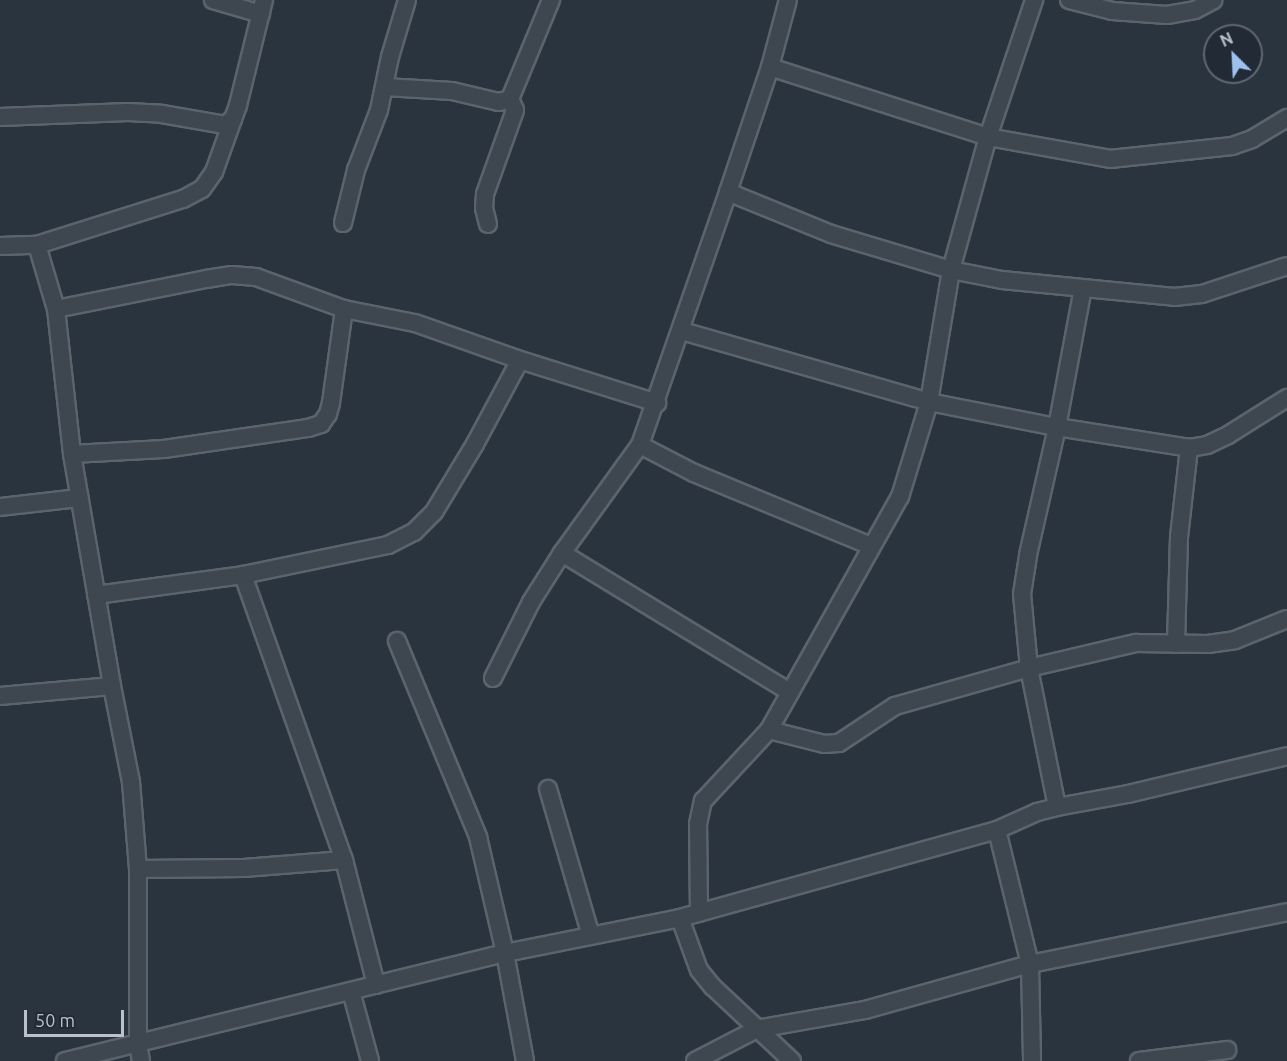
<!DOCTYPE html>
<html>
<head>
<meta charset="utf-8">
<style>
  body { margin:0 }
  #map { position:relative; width:1287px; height:1061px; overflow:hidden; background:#2a343f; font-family:Ubuntu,sans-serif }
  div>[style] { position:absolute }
  .roads { filter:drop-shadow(2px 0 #5b646d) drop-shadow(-2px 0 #5b646d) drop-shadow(0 2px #5b646d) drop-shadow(0 -2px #5b646d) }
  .minor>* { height:16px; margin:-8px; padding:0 8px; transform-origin:8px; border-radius:8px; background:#3e464f }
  span { translate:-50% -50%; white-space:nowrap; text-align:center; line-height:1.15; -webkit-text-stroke:6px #222b35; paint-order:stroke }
  .north { position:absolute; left:1203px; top:24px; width:60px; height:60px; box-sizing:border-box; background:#222b35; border:2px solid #5f6771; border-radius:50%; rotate:336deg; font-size:16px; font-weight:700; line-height:24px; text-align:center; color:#bac1ca }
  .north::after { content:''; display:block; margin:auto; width:21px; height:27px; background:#9dc1ec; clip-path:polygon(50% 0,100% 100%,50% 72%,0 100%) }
  .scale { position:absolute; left:24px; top:1010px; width:100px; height:27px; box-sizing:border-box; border:3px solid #bac1ca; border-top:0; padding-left:8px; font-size:18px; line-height:21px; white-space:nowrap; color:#bac1ca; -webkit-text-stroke:4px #222b35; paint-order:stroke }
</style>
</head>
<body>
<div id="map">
  <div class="roads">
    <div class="minor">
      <div style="left:213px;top:0;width:50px;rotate:16.3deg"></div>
      <div style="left:1069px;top:0;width:44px;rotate:14.3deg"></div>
      <div style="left:1112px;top:11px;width:55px;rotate:4.2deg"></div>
      <div style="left:1167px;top:15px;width:28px;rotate:-10deg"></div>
      <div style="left:1195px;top:10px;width:21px;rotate:-28deg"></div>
      <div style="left:770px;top:67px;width:229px;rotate:17.8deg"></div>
      <div style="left:988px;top:137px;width:124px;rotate:10.2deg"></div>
      <div style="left:1110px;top:159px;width:123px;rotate:-6.1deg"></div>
      <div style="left:1232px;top:146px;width:21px;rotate:-19deg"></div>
      <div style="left:1252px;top:139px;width:41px;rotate:-31deg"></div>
      <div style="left:385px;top:87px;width:67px;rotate:3.4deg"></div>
      <div style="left:452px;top:91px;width:48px;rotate:13.2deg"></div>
      <div style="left:499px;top:102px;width:11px;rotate:-15deg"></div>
      <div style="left:510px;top:99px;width:107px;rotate:-67.5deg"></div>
      <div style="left:0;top:117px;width:128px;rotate:-2.2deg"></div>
      <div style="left:128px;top:112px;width:34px;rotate:3deg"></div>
      <div style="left:162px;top:114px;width:64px;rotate:9.9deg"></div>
      <div style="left:225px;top:125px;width:10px;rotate:-37deg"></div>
      <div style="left:233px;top:119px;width:15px;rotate:-70deg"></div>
      <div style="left:238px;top:105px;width:108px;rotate:-76.1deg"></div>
      <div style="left:728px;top:192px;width:111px;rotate:22.2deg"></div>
      <div style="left:831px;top:234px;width:125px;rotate:16.7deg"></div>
      <div style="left:951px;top:270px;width:52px;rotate:11.1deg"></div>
      <div style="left:1002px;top:280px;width:173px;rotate:5.6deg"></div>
      <div style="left:1174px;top:297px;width:28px;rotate:-6deg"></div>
      <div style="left:1202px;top:294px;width:89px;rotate:-18.2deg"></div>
      <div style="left:343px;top:223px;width:55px;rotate:-76.2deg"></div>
      <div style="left:356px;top:170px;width:64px;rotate:-69deg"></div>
      <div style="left:379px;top:110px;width:54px;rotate:-78.3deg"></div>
      <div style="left:390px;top:57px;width:59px;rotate:-73.4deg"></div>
      <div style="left:488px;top:224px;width:16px;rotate:-104deg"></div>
      <div style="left:484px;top:208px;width:14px;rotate:-86deg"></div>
      <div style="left:485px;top:194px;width:89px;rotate:-70.3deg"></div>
      <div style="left:515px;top:110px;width:12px;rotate:-114deg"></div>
      <div style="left:37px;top:245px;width:153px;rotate:-17.5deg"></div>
      <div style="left:183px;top:199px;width:21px;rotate:-28deg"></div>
      <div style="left:202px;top:189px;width:21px;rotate:-55deg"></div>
      <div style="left:214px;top:172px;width:56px;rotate:-70.3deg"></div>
      <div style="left:0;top:246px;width:37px;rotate:-2deg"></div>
      <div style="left:37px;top:245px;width:67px;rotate:73.5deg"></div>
      <div style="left:56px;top:309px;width:153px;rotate:-11.3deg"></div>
      <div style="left:206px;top:279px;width:26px;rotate:-9deg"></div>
      <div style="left:232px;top:275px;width:24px;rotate:5deg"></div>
      <div style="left:256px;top:277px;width:94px;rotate:20deg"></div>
      <div style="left:344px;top:309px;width:72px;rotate:11.2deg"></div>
      <div style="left:415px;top:323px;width:111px;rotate:19.4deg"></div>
      <div style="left:520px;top:360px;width:144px;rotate:17.4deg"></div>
      <div style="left:56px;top:309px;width:146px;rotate:83.7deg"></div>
      <div style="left:72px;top:454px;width:235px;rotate:80.2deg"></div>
      <div style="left:682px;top:331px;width:257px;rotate:16deg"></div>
      <div style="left:929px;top:402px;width:130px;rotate:11.1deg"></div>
      <div style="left:1057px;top:427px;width:134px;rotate:9deg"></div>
      <div style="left:1189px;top:448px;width:18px;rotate:-9deg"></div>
      <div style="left:1207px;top:445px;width:23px;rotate:-25deg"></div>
      <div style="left:1228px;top:435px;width:70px;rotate:-32.1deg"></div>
      <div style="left:640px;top:445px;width:61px;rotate:27.4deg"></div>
      <div style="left:694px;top:473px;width:191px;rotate:22.4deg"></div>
      <div style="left:72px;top:454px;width:92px;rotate:-3.1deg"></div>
      <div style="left:164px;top:449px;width:146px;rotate:-8.3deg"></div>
      <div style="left:308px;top:428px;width:14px;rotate:-17deg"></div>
      <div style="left:321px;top:424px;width:12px;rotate:-55deg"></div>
      <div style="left:328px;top:414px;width:11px;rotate:-75deg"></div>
      <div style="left:331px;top:403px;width:95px;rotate:-82.1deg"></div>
      <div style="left:0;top:507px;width:80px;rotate:-6.5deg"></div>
      <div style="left:562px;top:553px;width:267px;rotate:31.4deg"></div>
      <div style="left:243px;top:575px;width:302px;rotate:70.5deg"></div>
      <div style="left:344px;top:860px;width:129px;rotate:75.6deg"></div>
      <div style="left:96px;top:595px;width:148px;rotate:-7.7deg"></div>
      <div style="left:243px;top:575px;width:148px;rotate:-11.7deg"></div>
      <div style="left:388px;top:545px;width:29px;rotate:-27deg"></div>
      <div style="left:414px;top:532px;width:28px;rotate:-45deg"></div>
      <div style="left:434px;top:512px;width:79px;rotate:-58.9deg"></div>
      <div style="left:475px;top:444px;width:95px;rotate:-61.8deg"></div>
      <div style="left:397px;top:641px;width:212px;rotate:67.5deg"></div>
      <div style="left:478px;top:837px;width:119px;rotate:76.9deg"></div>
      <div style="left:505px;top:953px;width:110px;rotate:79.5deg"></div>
      <div style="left:1176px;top:644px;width:107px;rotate:-88.4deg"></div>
      <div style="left:1179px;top:537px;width:90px;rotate:-83.6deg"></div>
      <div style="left:493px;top:678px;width:85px;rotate:-63.4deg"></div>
      <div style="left:531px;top:602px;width:58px;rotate:-57.7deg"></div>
      <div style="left:562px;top:553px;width:133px;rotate:-54.2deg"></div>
      <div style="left:640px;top:445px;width:268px;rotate:-70.8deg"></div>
      <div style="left:728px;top:192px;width:132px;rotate:-71.4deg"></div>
      <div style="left:770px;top:67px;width:69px;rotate:-75deg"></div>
      <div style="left:0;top:696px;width:112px;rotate:-5.1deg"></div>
      <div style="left:112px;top:686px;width:98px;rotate:78.8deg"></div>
      <div style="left:131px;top:782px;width:87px;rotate:85.4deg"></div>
      <div style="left:138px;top:869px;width:176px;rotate:90deg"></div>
      <div style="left:138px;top:1045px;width:16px;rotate:79deg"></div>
      <div style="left:769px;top:730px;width:57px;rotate:14.3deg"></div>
      <div style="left:824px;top:744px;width:15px;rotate:-4deg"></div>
      <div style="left:839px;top:743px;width:67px;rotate:-33.5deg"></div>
      <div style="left:895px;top:706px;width:139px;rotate:-15.8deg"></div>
      <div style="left:1029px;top:668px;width:110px;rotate:-13.2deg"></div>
      <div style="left:1136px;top:643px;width:72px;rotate:0.8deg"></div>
      <div style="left:1208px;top:644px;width:27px;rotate:-8deg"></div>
      <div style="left:1235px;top:640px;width:56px;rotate:-22deg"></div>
      <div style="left:548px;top:789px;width:153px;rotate:73.7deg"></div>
      <div style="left:1057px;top:807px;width:142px;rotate:-101.4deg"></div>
      <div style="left:1029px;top:668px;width:74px;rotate:-95.4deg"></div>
      <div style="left:1022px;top:594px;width:39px;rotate:-81deg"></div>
      <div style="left:1028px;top:555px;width:131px;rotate:-77.2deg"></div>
      <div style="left:1057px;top:427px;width:141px;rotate:-79.4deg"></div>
      <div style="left:997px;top:830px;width:138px;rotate:76.2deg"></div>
      <div style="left:1030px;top:964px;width:97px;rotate:88.8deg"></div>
      <div style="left:138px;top:869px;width:106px;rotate:-0.5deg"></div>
      <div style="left:244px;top:868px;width:100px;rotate:-4.6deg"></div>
      <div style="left:699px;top:913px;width:89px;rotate:-90.6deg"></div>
      <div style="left:698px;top:824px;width:24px;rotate:-78deg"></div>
      <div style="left:703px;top:801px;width:97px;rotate:-47.1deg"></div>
      <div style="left:769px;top:730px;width:267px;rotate:-60.7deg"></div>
      <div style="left:900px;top:497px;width:99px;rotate:-73deg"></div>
      <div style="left:929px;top:402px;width:134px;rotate:-80.5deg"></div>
      <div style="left:951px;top:270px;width:138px;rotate:-74.5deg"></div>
      <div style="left:988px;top:137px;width:145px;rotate:-71.4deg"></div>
      <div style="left:680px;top:918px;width:55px;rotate:69.9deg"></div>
      <div style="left:699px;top:970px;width:22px;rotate:51deg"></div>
      <div style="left:713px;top:987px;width:108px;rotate:43.1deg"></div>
      <div style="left:351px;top:991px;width:73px;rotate:74.8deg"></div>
      <div style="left:65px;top:1061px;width:453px;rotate:-13.8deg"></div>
      <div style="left:505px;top:953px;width:178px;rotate:-11.3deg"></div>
      <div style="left:680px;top:918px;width:329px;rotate:-15.5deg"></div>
      <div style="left:997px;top:830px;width:44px;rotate:-24.2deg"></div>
      <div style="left:1037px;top:812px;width:21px;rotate:-14deg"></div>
      <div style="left:1057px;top:807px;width:72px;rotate:-10.4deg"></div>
      <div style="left:1128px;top:794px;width:163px;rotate:-13.4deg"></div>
      <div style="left:695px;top:1061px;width:70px;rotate:-27.3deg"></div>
      <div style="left:757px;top:1029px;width:110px;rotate:-10deg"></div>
      <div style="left:865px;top:1010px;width:171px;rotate:-15.6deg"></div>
      <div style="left:1030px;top:964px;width:262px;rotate:-11.4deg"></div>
      <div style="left:1139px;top:1061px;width:89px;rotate:-7.1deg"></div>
    </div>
  </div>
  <div class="north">N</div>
  <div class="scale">50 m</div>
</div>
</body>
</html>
